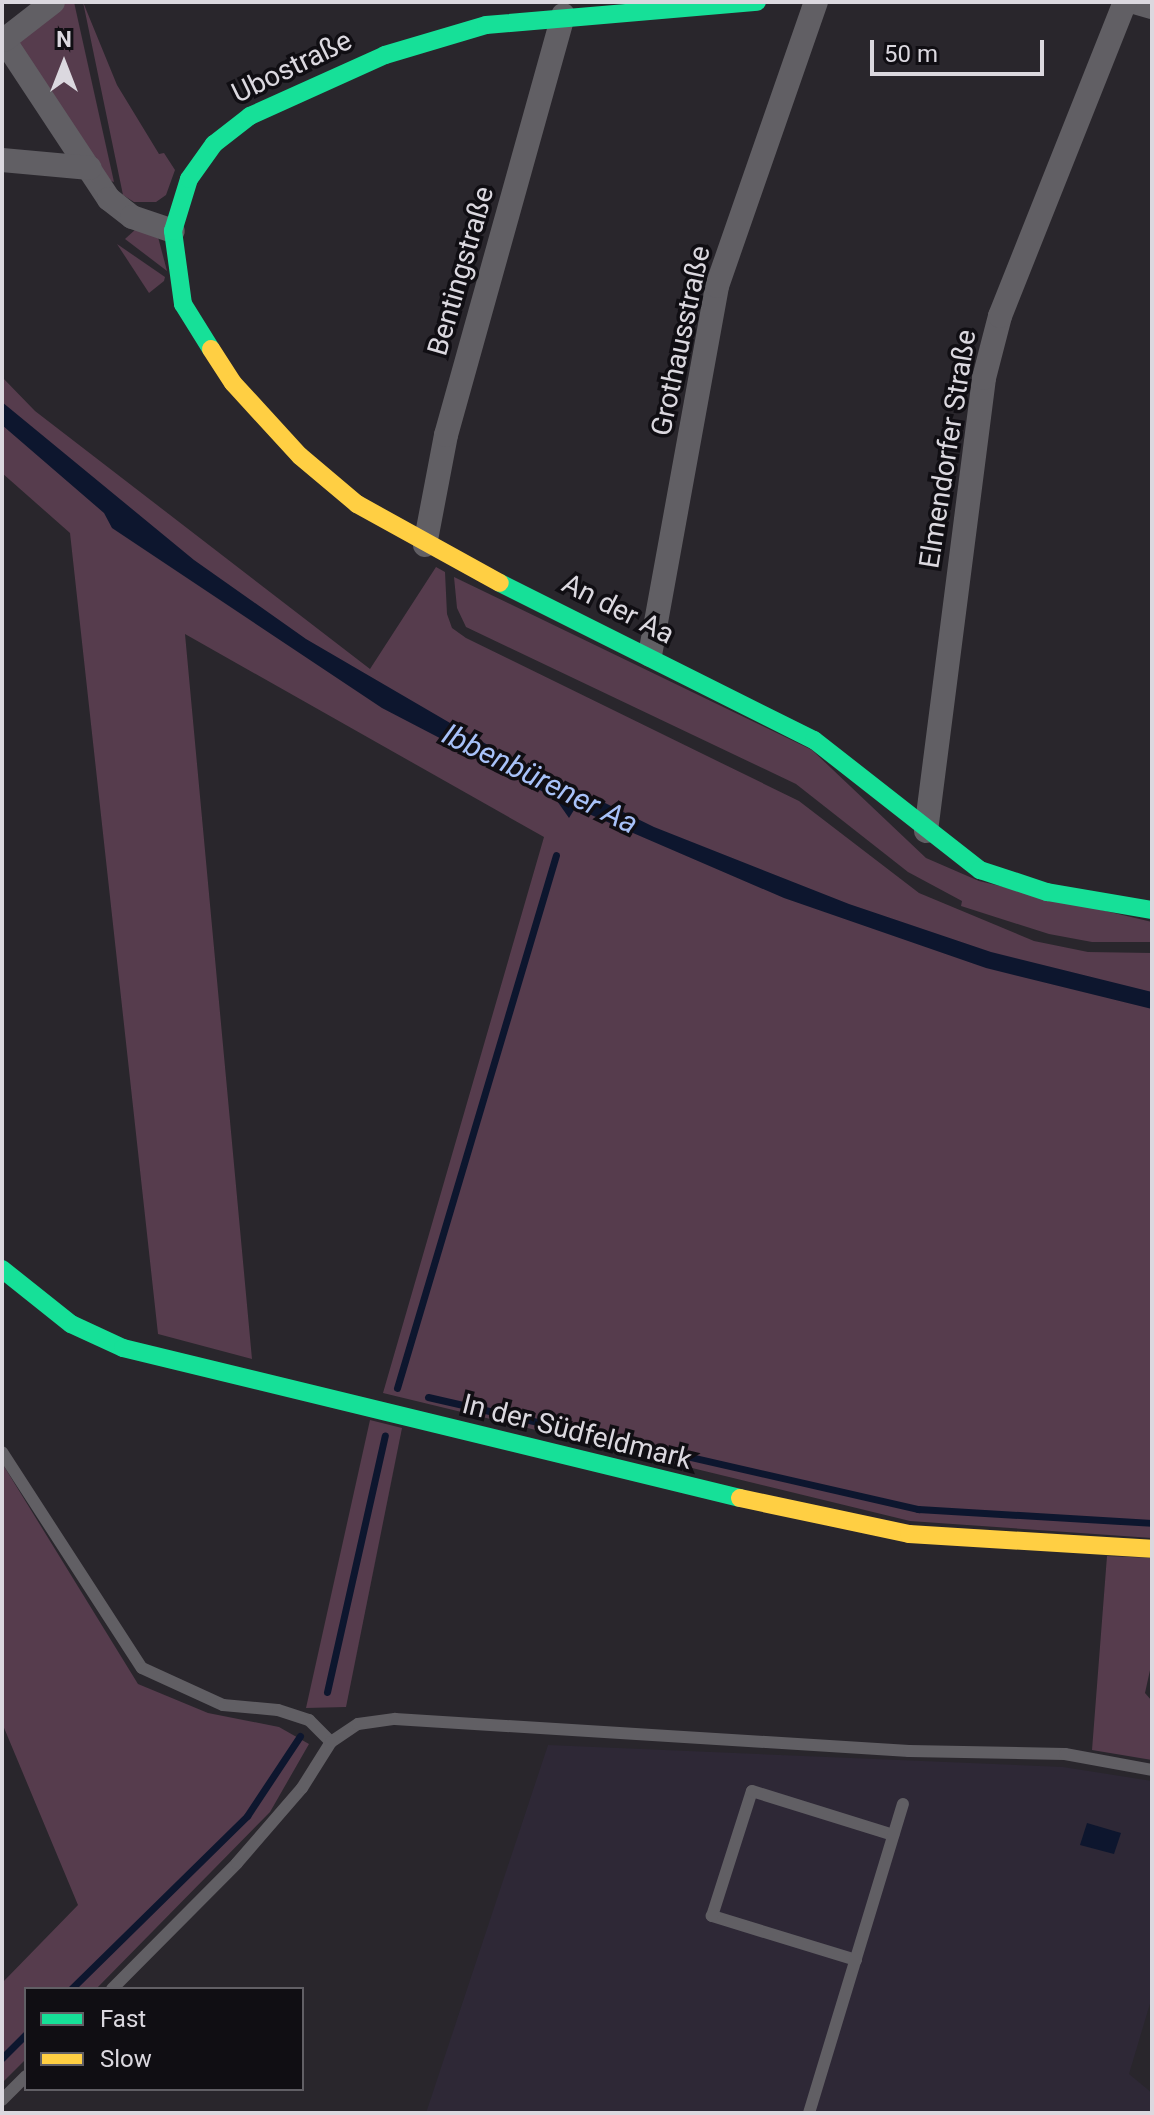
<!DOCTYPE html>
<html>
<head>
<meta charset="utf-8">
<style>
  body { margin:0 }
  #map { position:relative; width:1154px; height:2115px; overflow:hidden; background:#29262c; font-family:Roboto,sans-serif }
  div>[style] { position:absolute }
  .built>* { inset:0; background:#2e2836 }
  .green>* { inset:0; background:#563c4d }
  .water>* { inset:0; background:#0d162e }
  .stream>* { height:7px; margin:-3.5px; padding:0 3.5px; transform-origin:3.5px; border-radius:3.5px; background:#0d162e }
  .lane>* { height:12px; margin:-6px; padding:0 6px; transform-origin:6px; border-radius:6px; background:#615f64 }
  .street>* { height:24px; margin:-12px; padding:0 12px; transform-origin:12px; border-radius:12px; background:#615f64 }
  .fast>* { height:18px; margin:-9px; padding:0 9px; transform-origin:9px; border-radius:9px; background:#16e098 }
  .slow>* { height:18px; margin:-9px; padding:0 9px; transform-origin:9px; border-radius:9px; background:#ffcf43 }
  span { translate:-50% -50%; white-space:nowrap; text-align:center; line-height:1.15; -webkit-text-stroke:7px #100e13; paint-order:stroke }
  .street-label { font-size:28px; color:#dbd8df }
  .water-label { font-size:30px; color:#a8c2f9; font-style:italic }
  .frame { position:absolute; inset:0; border:4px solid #dbd8df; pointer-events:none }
  .legend { position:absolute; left:24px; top:1987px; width:280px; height:104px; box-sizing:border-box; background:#100e13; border:2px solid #615f65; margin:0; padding:10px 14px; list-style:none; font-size:24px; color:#dbd8df }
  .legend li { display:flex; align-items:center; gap:16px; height:40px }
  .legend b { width:40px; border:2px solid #615f65 }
  .north { position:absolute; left:24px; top:24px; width:80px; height:80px; -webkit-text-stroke:6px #100e13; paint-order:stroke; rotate:0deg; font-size:22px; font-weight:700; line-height:32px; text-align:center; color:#dbd8df }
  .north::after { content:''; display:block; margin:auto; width:28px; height:36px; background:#dbd8df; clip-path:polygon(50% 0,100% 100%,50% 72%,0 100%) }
  .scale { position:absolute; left:870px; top:40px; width:174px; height:36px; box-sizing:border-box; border:4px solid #dbd8df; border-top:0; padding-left:10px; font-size:24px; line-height:28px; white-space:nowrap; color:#dbd8df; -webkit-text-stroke:6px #100e13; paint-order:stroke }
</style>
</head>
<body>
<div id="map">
  <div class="built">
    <div style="clip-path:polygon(548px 1745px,1063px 1767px,1152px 1781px,1152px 1997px,1129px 2074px,1152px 2093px,1152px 2113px,426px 2113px)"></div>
  </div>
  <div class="green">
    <div style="clip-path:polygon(67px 2px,74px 2px,114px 182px,108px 180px,18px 41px)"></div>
    <div style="clip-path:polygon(83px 2px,117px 85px,159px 154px,164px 153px,175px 170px,166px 195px,156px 202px,134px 202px,123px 195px)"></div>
    <div style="clip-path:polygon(137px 228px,158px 237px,167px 271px,125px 239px)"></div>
    <div style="clip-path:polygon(117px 244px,165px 277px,164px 281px,149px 293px)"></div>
    <div style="clip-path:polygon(2px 377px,35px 411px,370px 669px,436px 567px,445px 572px,447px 614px,452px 628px,466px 638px,799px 801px,919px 893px,1034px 941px,1088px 952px,1152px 953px,1152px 1538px,910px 1521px,383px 1393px,544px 837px,185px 634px,252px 1359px,158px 1334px,70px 533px,2px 473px)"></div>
    <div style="clip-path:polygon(454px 577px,812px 750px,926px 858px,979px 881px,1152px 922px,1152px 942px,1092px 942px,1049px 934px,961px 906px,962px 901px,908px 872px,796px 784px,466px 627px,457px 608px)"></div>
    <div style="clip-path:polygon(370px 1420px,402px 1428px,346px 1707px,306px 1708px)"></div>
    <div style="clip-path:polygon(2px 1463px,138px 1684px,208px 1713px,279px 1727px,309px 1744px,270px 1812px,96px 1989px,26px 1989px,26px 2059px,2px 2083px,2px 1983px,78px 1905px,2px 1723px)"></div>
    <div style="clip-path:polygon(1107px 1556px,1152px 1558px,1152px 1661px,1145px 1693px,1152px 1701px,1152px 1760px,1092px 1750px)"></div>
  </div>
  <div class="water">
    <div style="clip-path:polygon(2px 402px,194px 560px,306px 639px,493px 748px,654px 827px,849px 904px,991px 952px,1152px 992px,1152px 1009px,986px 968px,784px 898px,582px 811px,574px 810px,569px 818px,555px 798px,382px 708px,112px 528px,104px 513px,2px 425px)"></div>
    <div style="clip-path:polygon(1087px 1823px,1121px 1833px,1114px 1854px,1080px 1845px)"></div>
  </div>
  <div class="stream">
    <div style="left:397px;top:1388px;width:556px;rotate:-73.39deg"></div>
    <div style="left:428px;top:1397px;width:503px;rotate:12.88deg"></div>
    <div style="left:918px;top:1509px;width:234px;rotate:3.4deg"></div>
    <div style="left:327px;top:1692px;width:263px;rotate:-77.3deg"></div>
    <div style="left:71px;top:1989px;width:247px;rotate:-44.5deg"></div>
    <div style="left:247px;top:1816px;width:96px;rotate:-56.5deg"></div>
    <div style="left:2px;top:2058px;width:34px;rotate:-45deg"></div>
  </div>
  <div class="lane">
    <div style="left:2px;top:1452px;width:257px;rotate:57.1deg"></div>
    <div style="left:142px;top:1668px;width:89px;rotate:24.6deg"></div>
    <div style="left:223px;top:1705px;width:55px;rotate:5.2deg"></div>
    <div style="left:278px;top:1710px;width:33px;rotate:18deg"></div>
    <div style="left:309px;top:1720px;width:31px;rotate:45deg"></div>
    <div style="left:856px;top:1960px;width:151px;rotate:-163deg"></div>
    <div style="left:712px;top:1916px;width:131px;rotate:-72.3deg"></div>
    <div style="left:752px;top:1791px;width:148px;rotate:17.3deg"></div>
    <div style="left:112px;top:1989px;width:177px;rotate:-45.2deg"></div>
    <div style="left:237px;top:1863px;width:99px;rotate:-49.1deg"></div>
    <div style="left:302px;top:1788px;width:54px;rotate:-57.8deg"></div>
    <div style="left:331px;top:1742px;width:32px;rotate:-34deg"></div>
    <div style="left:358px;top:1724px;width:37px;rotate:-8deg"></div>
    <div style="left:395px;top:1719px;width:515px;rotate:3.56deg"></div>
    <div style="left:909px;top:1751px;width:156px;rotate:1.1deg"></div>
    <div style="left:1065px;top:1754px;width:88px;rotate:10.4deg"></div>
    <div style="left:2px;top:2100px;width:34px;rotate:-45deg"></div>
    <div style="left:809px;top:2113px;width:323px;rotate:-73.1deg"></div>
  </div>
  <div class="street">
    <div style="left:1134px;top:2px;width:19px;rotate:16deg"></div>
    <div style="left:2px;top:37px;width:194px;rotate:56.6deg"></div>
    <div style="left:109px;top:199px;width:29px;rotate:38deg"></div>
    <div style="left:132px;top:217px;width:43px;rotate:18.9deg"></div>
    <div style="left:4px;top:40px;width:62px;rotate:-37.8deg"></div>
    <div style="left:2px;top:160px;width:88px;rotate:5.2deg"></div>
    <div style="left:425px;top:545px;width:112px;rotate:-79.2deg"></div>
    <div style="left:446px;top:435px;width:436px;rotate:-74.4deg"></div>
    <div style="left:650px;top:655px;width:375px;rotate:-79.7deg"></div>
    <div style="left:717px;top:286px;width:301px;rotate:-70.8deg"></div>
    <div style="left:926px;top:831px;width:457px;rotate:-82.7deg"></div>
    <div style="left:984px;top:378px;width:64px;rotate:-75.5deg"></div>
    <div style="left:1000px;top:316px;width:338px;rotate:-68.3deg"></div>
  </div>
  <div class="fast">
    <div style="left:211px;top:349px;width:53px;rotate:-121.9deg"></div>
    <div style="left:183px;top:304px;width:74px;rotate:-97.8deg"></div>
    <div style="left:173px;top:231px;width:54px;rotate:-72.9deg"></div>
    <div style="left:189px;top:179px;width:43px;rotate:-54.5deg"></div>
    <div style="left:214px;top:144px;width:46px;rotate:-37.9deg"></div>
    <div style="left:250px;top:116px;width:148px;rotate:-24.3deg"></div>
    <div style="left:385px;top:55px;width:105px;rotate:-16.5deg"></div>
    <div style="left:486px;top:25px;width:272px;rotate:-4.9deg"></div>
    <div style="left:500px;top:583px;width:351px;rotate:26.6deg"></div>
    <div style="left:814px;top:740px;width:211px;rotate:38.1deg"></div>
    <div style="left:980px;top:870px;width:71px;rotate:18.2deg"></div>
    <div style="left:1047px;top:892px;width:107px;rotate:9.7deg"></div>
    <div style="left:2px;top:1269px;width:88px;rotate:38.6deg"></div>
    <div style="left:71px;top:1324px;width:57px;rotate:24.8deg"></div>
    <div style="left:123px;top:1348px;width:635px;rotate:13.66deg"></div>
  </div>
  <div class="slow">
    <div style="left:211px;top:349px;width:40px;rotate:57.1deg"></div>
    <div style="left:233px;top:383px;width:99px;rotate:47.5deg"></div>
    <div style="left:300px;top:456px;width:75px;rotate:40.1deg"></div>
    <div style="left:357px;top:504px;width:163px;rotate:28.9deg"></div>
    <div style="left:740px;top:1498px;width:173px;rotate:12deg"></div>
    <div style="left:909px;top:1534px;width:243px;rotate:3.5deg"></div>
  </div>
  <div class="street-label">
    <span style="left:292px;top:67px;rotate:-26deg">Ubostraße</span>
    <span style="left:461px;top:271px;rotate:-74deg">Bentingstraße</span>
    <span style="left:681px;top:341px;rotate:-78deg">Grothausstraße</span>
    <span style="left:948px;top:449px;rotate:-81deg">Elmendorfer Straße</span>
    <span style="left:618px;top:609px;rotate:27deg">An der Aa</span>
    <span style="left:577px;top:1432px;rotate:14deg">In der Südfeldmark</span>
  </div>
  <div class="water-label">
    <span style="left:540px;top:779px;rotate:26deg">Ibbenbürener Aa</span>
  </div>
  <div class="frame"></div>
  <ul class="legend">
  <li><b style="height:10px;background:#16e098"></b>Fast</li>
  <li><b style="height:10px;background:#ffcf43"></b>Slow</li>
  </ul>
  <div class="north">N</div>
  <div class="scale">50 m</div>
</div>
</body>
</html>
